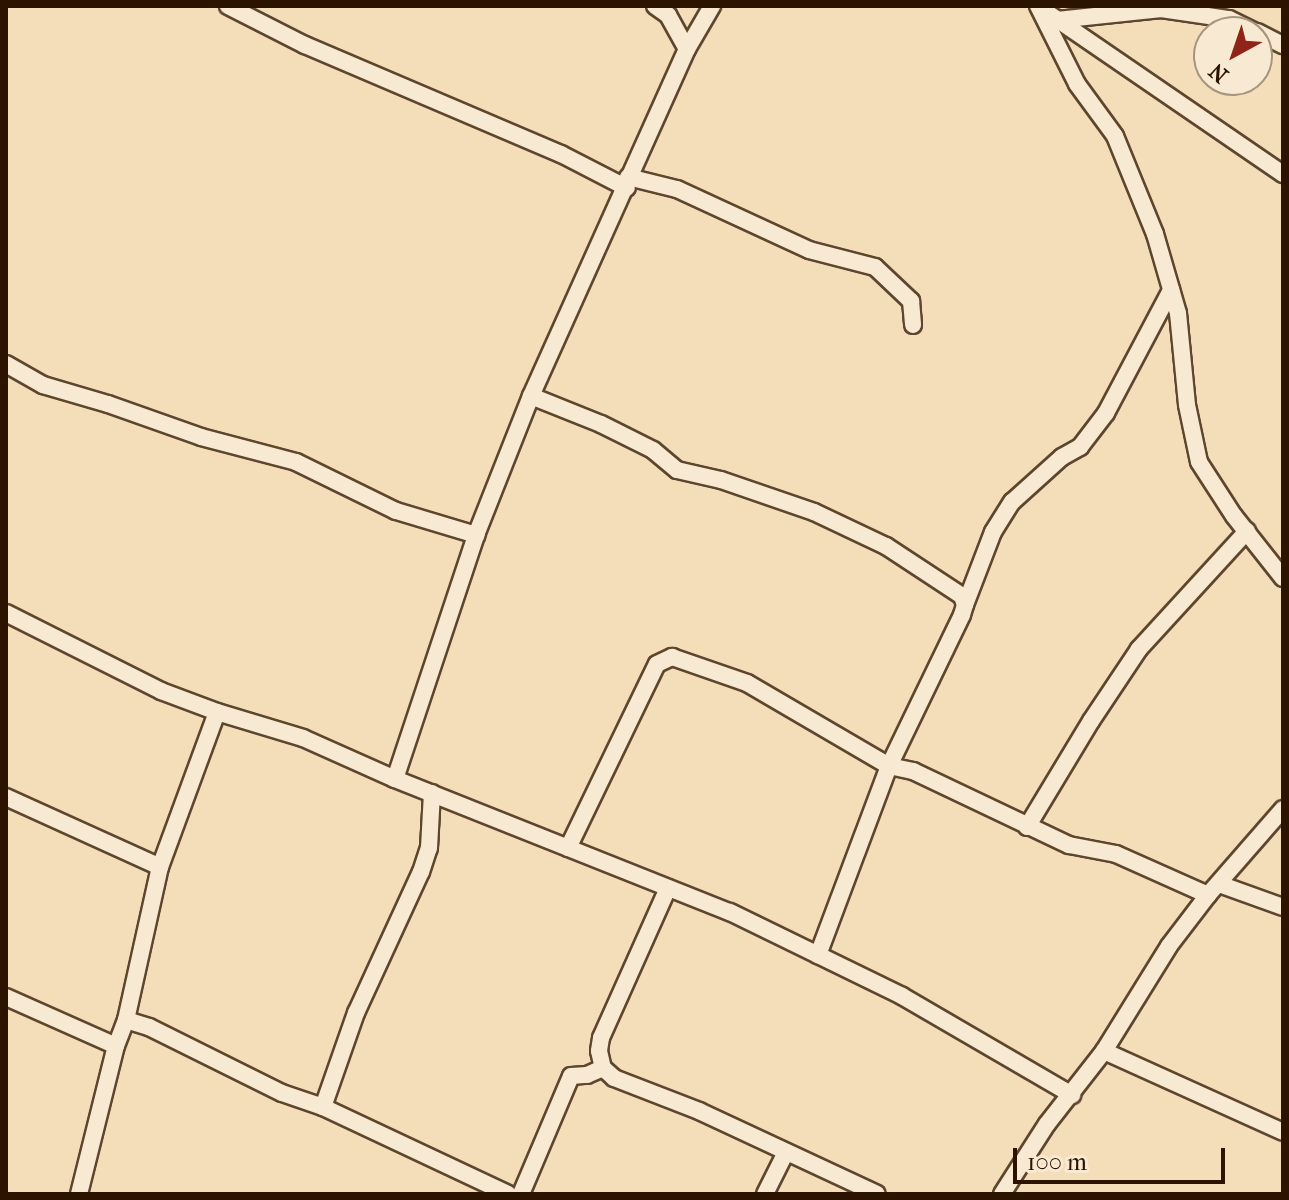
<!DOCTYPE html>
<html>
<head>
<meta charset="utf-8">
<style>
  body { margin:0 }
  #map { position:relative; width:1289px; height:1200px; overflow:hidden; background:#f4deb9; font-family:"IM FELL French Canon",serif }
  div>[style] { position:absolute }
  .roads { filter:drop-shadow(2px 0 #5e462e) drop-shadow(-2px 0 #5e462e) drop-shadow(0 2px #5e462e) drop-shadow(0 -2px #5e462e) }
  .minor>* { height:16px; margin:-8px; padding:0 8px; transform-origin:8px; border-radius:8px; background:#f8ead2 }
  span { translate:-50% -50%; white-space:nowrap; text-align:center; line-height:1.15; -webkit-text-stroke:8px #f8ead2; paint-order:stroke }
  .frame { position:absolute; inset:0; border:8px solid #2c1300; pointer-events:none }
  .north { position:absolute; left:1193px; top:16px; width:80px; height:80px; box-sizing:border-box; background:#f8ead2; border:2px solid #a6947e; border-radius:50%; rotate:220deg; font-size:22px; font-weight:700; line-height:32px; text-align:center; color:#2c1300 }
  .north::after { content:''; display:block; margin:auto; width:28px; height:36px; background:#8f2418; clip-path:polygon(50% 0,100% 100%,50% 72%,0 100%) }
  .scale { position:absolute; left:1013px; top:1148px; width:212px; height:36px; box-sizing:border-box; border:4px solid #2c1300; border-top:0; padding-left:10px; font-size:24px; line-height:28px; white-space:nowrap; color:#2c1300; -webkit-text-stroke:6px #f8ead2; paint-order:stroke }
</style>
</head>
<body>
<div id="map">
  <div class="roads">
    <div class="minor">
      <div style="left:228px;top:6px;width:86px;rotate:26.9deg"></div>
      <div style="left:305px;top:45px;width:278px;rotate:23.1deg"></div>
      <div style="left:561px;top:154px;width:74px;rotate:27.3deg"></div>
      <div style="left:655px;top:6px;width:16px;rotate:35deg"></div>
      <div style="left:668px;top:15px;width:39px;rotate:61deg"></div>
      <div style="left:1038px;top:6px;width:87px;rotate:63.4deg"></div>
      <div style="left:1077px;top:84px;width:64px;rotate:53.8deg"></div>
      <div style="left:1115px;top:136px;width:106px;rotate:67.8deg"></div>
      <div style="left:1155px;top:234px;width:82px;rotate:73.8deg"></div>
      <div style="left:1178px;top:313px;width:92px;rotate:84.4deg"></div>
      <div style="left:1187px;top:405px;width:58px;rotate:78.1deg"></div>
      <div style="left:1199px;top:462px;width:64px;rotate:57.1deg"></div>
      <div style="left:1234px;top:516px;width:79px;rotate:51.7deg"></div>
      <div style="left:1039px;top:7px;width:296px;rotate:34.4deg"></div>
      <div style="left:1057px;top:20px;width:105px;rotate:-6deg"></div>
      <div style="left:1161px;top:9px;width:69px;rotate:8.4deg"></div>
      <div style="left:1229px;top:19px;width:30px;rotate:26deg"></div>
      <div style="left:1257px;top:32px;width:29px;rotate:27deg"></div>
      <div style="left:628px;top:177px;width:50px;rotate:13.8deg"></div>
      <div style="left:677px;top:189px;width:145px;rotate:24.8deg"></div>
      <div style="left:809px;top:250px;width:68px;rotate:14.4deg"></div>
      <div style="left:875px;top:267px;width:50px;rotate:43.4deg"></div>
      <div style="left:911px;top:301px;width:24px;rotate:85deg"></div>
      <div style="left:6px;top:364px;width:43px;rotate:29.6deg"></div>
      <div style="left:43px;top:385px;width:68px;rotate:16.3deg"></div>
      <div style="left:108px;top:404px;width:99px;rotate:19.5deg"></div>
      <div style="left:201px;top:437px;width:98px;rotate:14.7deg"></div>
      <div style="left:296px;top:462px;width:111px;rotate:26.1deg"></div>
      <div style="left:396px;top:511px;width:84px;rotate:16.7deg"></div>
      <div style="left:531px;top:396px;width:75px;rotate:21.8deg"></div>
      <div style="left:601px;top:424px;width:58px;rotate:26.6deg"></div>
      <div style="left:653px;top:450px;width:31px;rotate:40deg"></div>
      <div style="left:677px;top:470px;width:45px;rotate:12.8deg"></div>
      <div style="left:721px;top:480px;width:98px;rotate:19deg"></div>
      <div style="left:814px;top:512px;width:80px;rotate:25.3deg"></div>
      <div style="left:886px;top:546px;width:91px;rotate:33.3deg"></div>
      <div style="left:962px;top:596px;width:9px;rotate:72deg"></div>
      <div style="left:965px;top:605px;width:10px;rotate:107deg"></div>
      <div style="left:962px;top:615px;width:168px;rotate:115.8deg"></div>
      <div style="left:889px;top:766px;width:202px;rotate:110.6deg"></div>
      <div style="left:965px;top:605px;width:78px;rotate:-69deg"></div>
      <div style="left:993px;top:532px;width:36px;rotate:-58deg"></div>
      <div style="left:1012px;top:502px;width:67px;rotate:-42deg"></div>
      <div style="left:1062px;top:457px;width:21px;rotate:-29deg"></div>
      <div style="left:1080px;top:447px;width:43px;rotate:-52.6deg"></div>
      <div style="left:1106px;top:413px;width:139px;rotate:-62.1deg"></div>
      <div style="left:6px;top:613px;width:174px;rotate:26.7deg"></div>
      <div style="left:161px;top:691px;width:60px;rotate:20.6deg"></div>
      <div style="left:217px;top:712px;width:90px;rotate:16.8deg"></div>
      <div style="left:303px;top:738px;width:101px;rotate:24deg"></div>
      <div style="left:395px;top:779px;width:360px;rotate:21.7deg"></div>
      <div style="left:730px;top:912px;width:191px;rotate:26deg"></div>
      <div style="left:902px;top:996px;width:197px;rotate:30.2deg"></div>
      <div style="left:395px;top:779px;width:257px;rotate:-71.6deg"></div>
      <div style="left:476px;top:535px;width:149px;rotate:-68.4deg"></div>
      <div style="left:531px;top:396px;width:380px;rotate:-65.8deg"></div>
      <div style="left:687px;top:49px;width:50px;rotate:-59.8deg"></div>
      <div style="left:6px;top:797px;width:169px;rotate:24.4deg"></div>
      <div style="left:1027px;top:827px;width:124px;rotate:-58.9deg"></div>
      <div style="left:1091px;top:721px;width:87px;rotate:-56.3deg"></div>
      <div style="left:1139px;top:649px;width:160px;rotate:-47.5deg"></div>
      <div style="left:568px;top:848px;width:204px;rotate:-64.2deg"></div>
      <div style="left:657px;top:664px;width:17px;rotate:-25deg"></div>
      <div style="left:672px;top:657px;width:79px;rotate:19.1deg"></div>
      <div style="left:747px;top:683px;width:164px;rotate:30.3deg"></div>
      <div style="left:889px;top:766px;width:25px;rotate:12deg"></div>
      <div style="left:913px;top:771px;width:173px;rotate:25.4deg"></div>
      <div style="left:1069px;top:845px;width:48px;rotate:10.8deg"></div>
      <div style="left:1116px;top:854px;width:101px;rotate:24deg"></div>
      <div style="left:1219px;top:884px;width:68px;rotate:19.8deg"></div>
      <div style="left:668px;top:888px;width:164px;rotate:114.1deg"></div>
      <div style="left:601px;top:1038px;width:13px;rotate:99deg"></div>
      <div style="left:599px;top:1051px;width:17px;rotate:77deg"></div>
      <div style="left:603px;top:1068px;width:15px;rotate:42deg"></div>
      <div style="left:614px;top:1078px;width:91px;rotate:21.2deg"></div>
      <div style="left:699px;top:1111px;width:196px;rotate:25deg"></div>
      <div style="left:6px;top:997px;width:120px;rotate:24deg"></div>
      <div style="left:126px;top:1020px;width:24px;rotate:17deg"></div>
      <div style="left:149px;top:1027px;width:148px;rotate:26.4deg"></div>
      <div style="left:282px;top:1093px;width:43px;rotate:18.9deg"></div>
      <div style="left:323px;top:1107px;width:204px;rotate:25.2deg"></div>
      <div style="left:1104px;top:1051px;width:196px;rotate:24.3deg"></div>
      <div style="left:323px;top:1107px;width:100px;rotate:-70.7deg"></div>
      <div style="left:356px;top:1013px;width:155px;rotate:-65.3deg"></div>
      <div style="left:421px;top:872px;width:25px;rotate:-72deg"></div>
      <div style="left:429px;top:848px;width:55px;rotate:-86.9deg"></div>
      <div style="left:79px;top:1194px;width:153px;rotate:-76deg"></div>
      <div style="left:116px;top:1046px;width:28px;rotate:-69deg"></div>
      <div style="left:126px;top:1020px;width:157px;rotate:-77.5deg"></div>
      <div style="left:160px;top:867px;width:165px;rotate:-69.8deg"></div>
      <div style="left:521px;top:1194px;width:128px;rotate:-67deg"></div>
      <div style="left:571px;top:1076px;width:16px;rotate:-4deg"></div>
      <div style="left:587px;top:1075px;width:17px;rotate:-24deg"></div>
      <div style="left:765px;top:1194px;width:45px;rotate:-63.4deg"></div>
      <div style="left:1002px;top:1194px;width:83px;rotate:-57.3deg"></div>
      <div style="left:1047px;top:1124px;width:93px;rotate:-52deg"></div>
      <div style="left:1104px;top:1051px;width:123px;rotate:-58.2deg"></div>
      <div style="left:1169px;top:946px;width:64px;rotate:-52.6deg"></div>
      <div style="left:1208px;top:895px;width:114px;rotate:-48.9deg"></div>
    </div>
  </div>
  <div class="frame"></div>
  <div class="north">N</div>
  <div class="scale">100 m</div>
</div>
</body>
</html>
